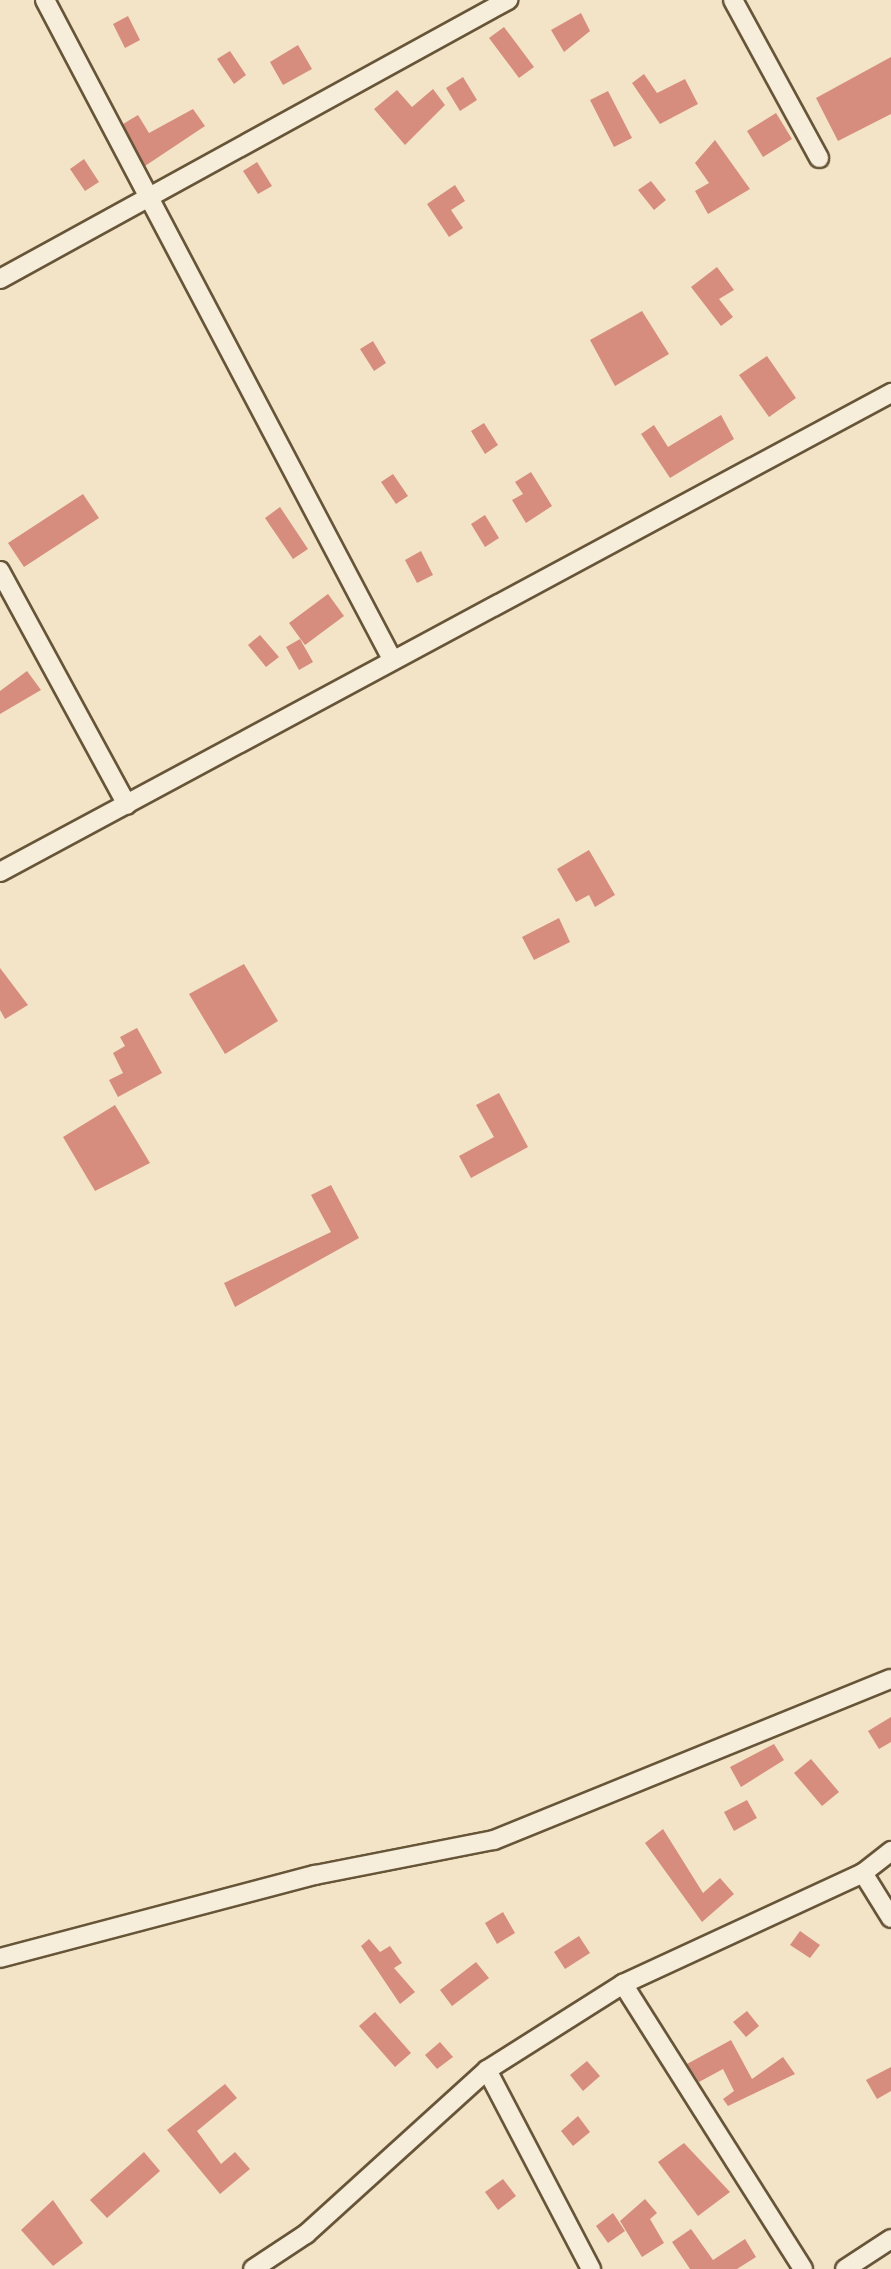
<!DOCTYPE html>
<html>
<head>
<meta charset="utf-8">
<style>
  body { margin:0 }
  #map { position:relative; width:891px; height:2269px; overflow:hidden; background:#f3e4c7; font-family:"Old Standard TT",serif }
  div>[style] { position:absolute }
  .building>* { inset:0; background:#d68d7e }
  .roads { filter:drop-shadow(2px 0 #675538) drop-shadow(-2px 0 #675538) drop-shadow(0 2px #675538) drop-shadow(0 -2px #675538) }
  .street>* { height:18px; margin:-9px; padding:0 9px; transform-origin:9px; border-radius:9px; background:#f7eddb }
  span { translate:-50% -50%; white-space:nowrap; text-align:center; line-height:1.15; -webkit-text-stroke:6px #f7eddb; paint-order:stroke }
</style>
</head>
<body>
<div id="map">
  <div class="building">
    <div style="clip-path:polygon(581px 13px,590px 31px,564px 52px,551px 30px)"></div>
    <div style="clip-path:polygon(128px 16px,140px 40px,125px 48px,113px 24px)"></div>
    <div style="clip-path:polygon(504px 27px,534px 67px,519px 78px,489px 38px)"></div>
    <div style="clip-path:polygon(298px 45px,312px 69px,283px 85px,270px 62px)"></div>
    <div style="clip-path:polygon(230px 51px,246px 75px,234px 84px,217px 59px)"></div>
    <div style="clip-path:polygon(891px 57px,891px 114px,838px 141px,816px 98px)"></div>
    <div style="clip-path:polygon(644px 74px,657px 93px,685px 79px,698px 104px,660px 124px,632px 83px)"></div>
    <div style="clip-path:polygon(463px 77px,477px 100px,460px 111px,446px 88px)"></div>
    <div style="clip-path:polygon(433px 89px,445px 105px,405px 145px,374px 109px,397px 90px,412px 107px)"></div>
    <div style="clip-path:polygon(608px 91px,632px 138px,614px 147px,590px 100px)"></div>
    <div style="clip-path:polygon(193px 109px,205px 126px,145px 166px,123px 124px,138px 115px,149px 133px)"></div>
    <div style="clip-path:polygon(776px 113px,792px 139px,763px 157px,747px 131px)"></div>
    <div style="clip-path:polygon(715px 140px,750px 189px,708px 214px,695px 191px,709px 183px,695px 163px)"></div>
    <div style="clip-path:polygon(84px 159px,99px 182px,85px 191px,70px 169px)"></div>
    <div style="clip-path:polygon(257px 162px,272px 186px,258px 194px,243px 171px)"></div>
    <div style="clip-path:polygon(651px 181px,666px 200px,654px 210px,638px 190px)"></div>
    <div style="clip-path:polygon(455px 185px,465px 201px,451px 210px,463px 228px,449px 237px,427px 204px)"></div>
    <div style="clip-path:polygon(717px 267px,734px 290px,719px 299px,733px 317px,721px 326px,691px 287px)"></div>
    <div style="clip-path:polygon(642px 311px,669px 354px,615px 386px,590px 340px)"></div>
    <div style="clip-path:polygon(373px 341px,386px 363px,374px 371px,360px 349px)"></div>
    <div style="clip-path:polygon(767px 356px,796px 398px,769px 417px,739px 375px)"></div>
    <div style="clip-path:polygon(721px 415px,734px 439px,670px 478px,641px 434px,654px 425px,668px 447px)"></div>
    <div style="clip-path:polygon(484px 423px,498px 445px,485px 454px,471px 431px)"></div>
    <div style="clip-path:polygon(531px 472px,552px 506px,526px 523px,512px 500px,523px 494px,515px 482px)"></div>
    <div style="clip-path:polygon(393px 474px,408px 496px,396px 504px,381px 482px)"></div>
    <div style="clip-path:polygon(83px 494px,99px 518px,24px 567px,8px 543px)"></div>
    <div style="clip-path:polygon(280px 507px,308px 549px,293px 559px,265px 518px)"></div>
    <div style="clip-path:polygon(485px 515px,499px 538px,485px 547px,471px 524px)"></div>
    <div style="clip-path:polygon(421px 551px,433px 575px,417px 583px,405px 560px)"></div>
    <div style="clip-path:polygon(328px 594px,344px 616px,305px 645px,289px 623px)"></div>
    <div style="clip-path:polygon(260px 635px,279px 657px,266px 667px,248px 645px)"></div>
    <div style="clip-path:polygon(300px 639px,313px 662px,299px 670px,286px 647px)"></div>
    <div style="clip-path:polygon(27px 671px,41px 690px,0 714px,0 691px)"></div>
    <div style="clip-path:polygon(589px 850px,615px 895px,595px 907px,589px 895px,576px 902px,557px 869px)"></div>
    <div style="clip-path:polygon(559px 918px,570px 942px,534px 960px,522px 937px)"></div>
    <div style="clip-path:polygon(244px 964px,278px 1021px,225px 1054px,189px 994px)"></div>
    <div style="clip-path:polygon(0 968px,28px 1005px,5px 1019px,0 1010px)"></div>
    <div style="clip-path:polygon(137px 1028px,162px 1073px,118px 1097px,109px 1080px,123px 1073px,113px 1053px,125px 1046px,120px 1037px)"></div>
    <div style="clip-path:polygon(499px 1093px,528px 1147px,471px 1178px,459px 1156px,494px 1137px,476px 1105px)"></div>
    <div style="clip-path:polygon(115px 1105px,150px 1163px,95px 1191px,63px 1137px)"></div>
    <div style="clip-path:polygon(331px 1185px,359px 1238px,235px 1307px,224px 1283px,331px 1232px,311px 1195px)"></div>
    <div style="clip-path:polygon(891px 1717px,891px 1742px,879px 1749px,868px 1731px)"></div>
    <div style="clip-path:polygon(774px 1744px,784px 1760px,741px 1787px,730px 1767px)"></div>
    <div style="clip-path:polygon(811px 1759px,839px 1792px,822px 1806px,794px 1773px)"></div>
    <div style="clip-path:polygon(747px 1800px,757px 1818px,734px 1831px,724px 1812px)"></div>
    <div style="clip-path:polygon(663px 1829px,703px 1893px,720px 1878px,734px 1894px,702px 1922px,645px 1843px)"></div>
    <div style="clip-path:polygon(503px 1912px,515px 1933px,497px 1944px,485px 1923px)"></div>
    <div style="clip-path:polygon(800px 1931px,820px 1945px,810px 1958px,790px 1945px)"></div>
    <div style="clip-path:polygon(579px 1936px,590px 1953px,565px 1969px,554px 1952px)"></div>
    <div style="clip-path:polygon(369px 1939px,380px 1952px,390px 1946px,402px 1963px,394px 1968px,415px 1992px,400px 2004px,361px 1946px)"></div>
    <div style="clip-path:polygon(476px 1962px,489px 1978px,452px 2006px,440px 1990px)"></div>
    <div style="clip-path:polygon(747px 2011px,759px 2026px,746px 2037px,733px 2022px)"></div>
    <div style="clip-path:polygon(375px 2012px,411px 2053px,395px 2067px,359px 2026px)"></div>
    <div style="clip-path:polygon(731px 2040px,752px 2079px,783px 2057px,795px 2074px,728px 2106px,723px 2099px,734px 2091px,723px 2069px,699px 2082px,687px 2064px)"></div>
    <div style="clip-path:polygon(440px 2042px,453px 2057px,437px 2069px,425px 2055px)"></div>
    <div style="clip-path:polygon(587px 2061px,600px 2076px,583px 2091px,570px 2075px)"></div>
    <div style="clip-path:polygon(891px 2067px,891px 2091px,877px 2099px,866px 2080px)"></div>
    <div style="clip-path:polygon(225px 2084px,237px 2098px,197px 2131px,221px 2164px,235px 2152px,250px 2169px,220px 2194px,167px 2130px)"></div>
    <div style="clip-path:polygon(578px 2116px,590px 2132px,573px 2146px,561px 2131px)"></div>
    <div style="clip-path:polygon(684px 2143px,730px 2192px,698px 2216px,658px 2162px)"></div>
    <div style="clip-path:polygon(144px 2152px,160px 2171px,107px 2218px,90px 2200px)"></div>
    <div style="clip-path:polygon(503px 2179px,516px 2196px,498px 2210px,485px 2192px)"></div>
    <div style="clip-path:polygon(645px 2199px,657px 2213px,650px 2219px,664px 2243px,642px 2257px,620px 2221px)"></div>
    <div style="clip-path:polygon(53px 2200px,83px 2243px,53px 2266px,21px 2230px)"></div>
    <div style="clip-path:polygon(613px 2213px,625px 2231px,608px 2243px,596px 2226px)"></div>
    <div style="clip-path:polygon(691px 2229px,713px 2260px,745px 2239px,756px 2257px,737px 2269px,690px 2269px,672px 2242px)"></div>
  </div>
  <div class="roads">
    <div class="street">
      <div style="left:45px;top:0;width:745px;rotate:62.23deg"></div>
      <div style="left:733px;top:0;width:180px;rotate:61.4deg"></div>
      <div style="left:0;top:279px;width:580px;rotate:-28.78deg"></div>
      <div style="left:0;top:571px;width:266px;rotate:61.5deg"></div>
      <div style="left:0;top:872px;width:1012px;rotate:-28.26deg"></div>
      <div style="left:863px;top:1873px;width:53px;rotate:58.1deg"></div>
      <div style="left:0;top:1958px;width:326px;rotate:-14.8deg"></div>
      <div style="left:315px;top:1875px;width:182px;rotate:-11.1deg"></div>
      <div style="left:494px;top:1840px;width:428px;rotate:-22.1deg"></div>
      <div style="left:623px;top:1984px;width:337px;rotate:57.7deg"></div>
      <div style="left:487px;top:2070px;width:225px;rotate:62.4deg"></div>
      <div style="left:253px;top:2269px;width:64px;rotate:-33.4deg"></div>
      <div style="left:306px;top:2234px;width:244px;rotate:-42.2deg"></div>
      <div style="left:487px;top:2070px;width:161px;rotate:-32.3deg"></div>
      <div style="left:623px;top:1984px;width:264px;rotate:-24.8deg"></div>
      <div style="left:863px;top:1873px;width:36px;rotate:-38deg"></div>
      <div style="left:845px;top:2269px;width:55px;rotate:-33.1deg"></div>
    </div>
  </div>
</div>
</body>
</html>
